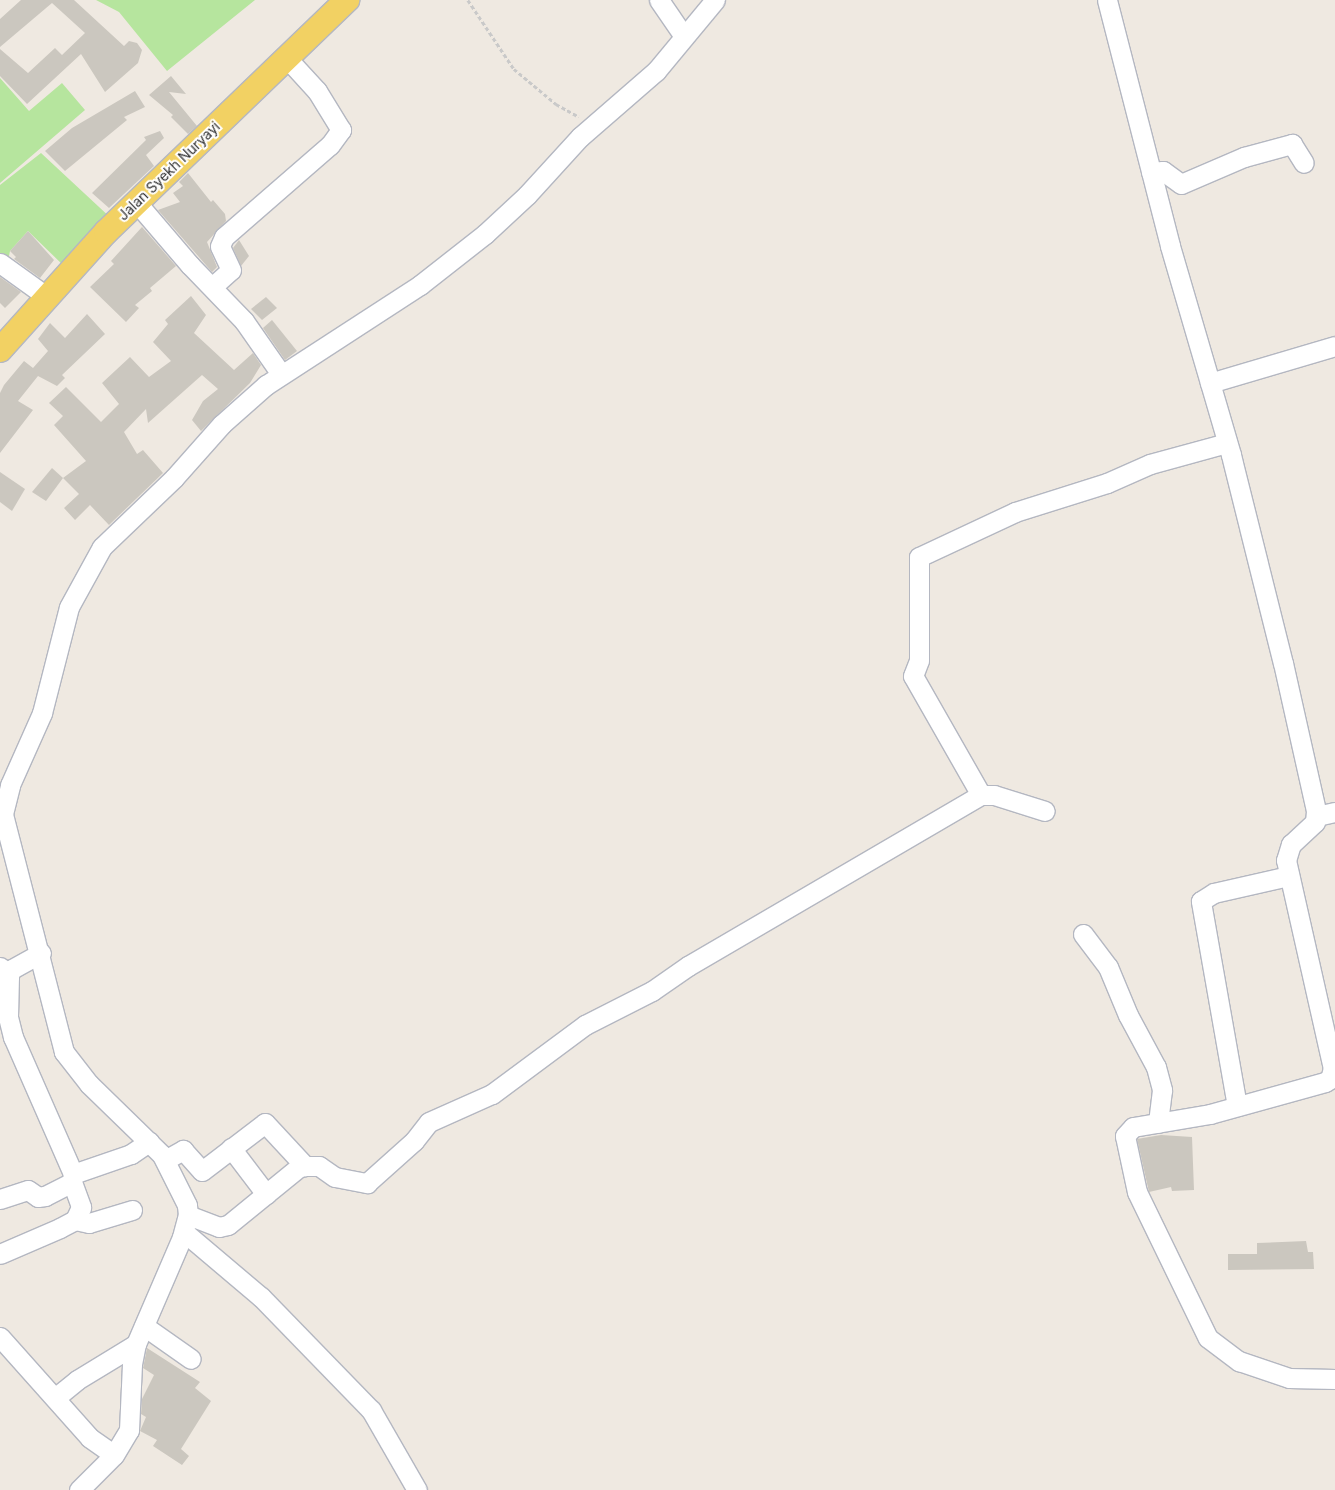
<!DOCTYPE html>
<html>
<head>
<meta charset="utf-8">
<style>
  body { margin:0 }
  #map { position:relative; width:1335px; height:1490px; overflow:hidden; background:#efe9e1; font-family:Inter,sans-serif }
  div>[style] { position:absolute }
  .green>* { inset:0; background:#b6e59e }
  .building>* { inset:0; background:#cbc7bf }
  .path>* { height:2.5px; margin-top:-1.25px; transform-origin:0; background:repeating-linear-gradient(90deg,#c9c9c9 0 4px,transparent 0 6.5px) }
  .roads { filter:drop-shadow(1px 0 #b4b7c1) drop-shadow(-1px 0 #b4b7c1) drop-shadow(0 1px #b4b7c1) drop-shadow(0 -1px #b4b7c1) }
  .minor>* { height:19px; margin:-9.5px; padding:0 9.5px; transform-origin:9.5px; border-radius:9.5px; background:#fff }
  .major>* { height:24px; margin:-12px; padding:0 12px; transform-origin:12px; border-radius:12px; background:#f2d163 }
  span { translate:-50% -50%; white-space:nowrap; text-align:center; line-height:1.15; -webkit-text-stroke:4px #fff; paint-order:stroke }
  .street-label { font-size:14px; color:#2e2e2e }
</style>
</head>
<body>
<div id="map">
  <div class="green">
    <div style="clip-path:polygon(96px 0,255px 0,167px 71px,119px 12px)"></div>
    <div style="clip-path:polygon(0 78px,29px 111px,62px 83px,85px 110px,0 183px)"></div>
    <div style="clip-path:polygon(41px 153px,113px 220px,65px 267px,28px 231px,10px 251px,7px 266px,0 273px,0 185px)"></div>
  </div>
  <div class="building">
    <div style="clip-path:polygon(21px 0,74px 0,124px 46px,129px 41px,137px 43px,142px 50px,138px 63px,105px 92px,81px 54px,27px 104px,0 76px,0 49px,28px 73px,55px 48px,62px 55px,85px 33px,52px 3px,0 47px,0 19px)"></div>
    <div style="clip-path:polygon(171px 76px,186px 94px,169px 92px,197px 126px,188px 134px,171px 117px,173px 115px,149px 95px)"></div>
    <div style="clip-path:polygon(135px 91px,145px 107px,124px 117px,127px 120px,65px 171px,45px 151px,72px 128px)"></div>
    <div style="clip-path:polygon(160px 131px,164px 138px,146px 155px,154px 166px,109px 208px,92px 193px,146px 140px,144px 137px)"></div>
    <div style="clip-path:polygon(188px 173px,211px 202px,213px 200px,225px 214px,226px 221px,207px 242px,217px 267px,212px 272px,158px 210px,180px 202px,173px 193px,183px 186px,179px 182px)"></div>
    <div style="clip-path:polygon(142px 227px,176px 266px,150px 288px,152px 291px,135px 305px,139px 308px,126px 322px,90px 287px,114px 264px,111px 261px)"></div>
    <div style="clip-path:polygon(28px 231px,54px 260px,40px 278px,14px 259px,16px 257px,10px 251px)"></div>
    <div style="clip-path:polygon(239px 240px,249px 256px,241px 266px,233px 248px)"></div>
    <div style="clip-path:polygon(0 277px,21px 292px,5px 308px,0 303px)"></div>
    <div style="clip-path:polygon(191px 296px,206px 315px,194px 333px,234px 370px,253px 353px,261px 365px,250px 383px,201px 431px,192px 420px,203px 401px,218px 389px,202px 375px,148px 423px,146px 409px,124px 432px,137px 454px,143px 450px,163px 473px,109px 525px,90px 505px,75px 520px,64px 508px,79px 494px,63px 478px,86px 461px,54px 425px,63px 416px,49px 403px,66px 387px,101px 422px,119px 404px,102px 383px,130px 357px,149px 377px,171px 361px,153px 342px,168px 324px,165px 320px)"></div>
    <div style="clip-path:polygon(266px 297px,277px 308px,262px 320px,251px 309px)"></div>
    <div style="clip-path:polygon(87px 314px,105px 334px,62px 375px,65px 378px,57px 386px,38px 376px,18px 401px,33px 410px,0 453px,0 393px,4px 385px,24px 361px,33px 368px,48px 351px,38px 339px,50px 323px,65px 338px)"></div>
    <div style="clip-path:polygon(272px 320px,297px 351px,285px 360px,263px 328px)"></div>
    <div style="clip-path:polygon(52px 468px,63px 478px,46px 501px,32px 492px)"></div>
    <div style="clip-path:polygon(0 472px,25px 489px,12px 511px,0 502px)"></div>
    <div style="clip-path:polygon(1161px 1135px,1192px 1137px,1194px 1190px,1172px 1191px,1171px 1187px,1149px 1192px,1137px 1139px)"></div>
    <div style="clip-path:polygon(1306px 1241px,1308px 1252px,1313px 1252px,1314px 1269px,1228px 1270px,1228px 1254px,1257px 1254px,1257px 1243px)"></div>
    <div style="clip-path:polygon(147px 1348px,200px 1382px,195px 1388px,211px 1401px,181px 1449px,189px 1456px,182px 1465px,153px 1446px,157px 1440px,140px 1431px,146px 1417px,141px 1414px,142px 1399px,154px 1375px,143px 1368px)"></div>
  </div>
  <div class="path">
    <div style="left:468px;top:0;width:83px;rotate:56.3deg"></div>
    <div style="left:514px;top:69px;width:55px;rotate:39.8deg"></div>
    <div style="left:556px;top:104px;width:26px;rotate:29deg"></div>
  </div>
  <div class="roads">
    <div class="minor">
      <div style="left:659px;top:0;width:42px;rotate:55.6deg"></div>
      <div style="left:1107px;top:0;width:254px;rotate:75.6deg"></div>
      <div style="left:1170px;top:246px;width:218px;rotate:73.7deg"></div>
      <div style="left:1231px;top:455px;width:214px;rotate:76deg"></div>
      <div style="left:1283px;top:663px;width:152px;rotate:77.4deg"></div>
      <div style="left:1316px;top:811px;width:11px;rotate:95deg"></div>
      <div style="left:1315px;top:822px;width:33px;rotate:137deg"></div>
      <div style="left:1291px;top:844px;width:17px;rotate:107deg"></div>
      <div style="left:1286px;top:860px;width:213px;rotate:77.3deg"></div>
      <div style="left:1333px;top:1068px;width:11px;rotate:105deg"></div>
      <div style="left:1330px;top:1079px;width:6px;rotate:149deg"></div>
      <div style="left:1325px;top:1082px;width:119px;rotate:164.5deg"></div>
      <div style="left:1210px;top:1114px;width:78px;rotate:170.4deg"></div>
      <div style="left:1133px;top:1127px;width:12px;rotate:132deg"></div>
      <div style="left:1125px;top:1136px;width:57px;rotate:77.9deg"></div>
      <div style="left:1137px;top:1192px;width:162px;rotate:64.1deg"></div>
      <div style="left:1208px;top:1338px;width:39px;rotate:37deg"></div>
      <div style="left:1239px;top:1361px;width:53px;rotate:18.8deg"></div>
      <div style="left:1289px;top:1378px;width:46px;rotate:1.2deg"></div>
      <div style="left:1151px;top:172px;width:12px;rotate:-5deg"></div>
      <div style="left:1163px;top:171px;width:22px;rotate:36deg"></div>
      <div style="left:1181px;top:184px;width:69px;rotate:-23.2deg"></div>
      <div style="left:1244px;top:157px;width:50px;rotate:-15.2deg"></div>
      <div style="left:1292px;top:144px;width:22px;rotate:58deg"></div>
      <div style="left:137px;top:203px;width:82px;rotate:49.5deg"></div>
      <div style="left:190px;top:265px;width:78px;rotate:46deg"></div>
      <div style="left:244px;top:321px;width:65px;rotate:55.1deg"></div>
      <div style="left:0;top:263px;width:57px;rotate:35.7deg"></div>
      <div style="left:212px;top:287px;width:25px;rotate:-42deg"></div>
      <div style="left:231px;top:270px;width:26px;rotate:-115deg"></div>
      <div style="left:220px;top:246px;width:10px;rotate:-66deg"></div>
      <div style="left:224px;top:237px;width:140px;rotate:-41deg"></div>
      <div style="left:330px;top:145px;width:19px;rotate:-54deg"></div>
      <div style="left:341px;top:130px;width:46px;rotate:-121.6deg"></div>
      <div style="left:317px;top:91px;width:46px;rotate:-132.4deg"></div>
      <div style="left:1210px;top:383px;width:130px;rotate:-16.5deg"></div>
      <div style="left:981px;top:795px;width:137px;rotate:-119.7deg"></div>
      <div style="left:913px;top:676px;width:17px;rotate:-69deg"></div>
      <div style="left:919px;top:660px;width:103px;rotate:-90deg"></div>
      <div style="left:919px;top:557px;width:106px;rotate:-25.1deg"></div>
      <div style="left:1015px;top:512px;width:96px;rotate:-17.5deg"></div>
      <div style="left:1107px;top:483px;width:47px;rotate:-23.8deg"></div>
      <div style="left:1150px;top:464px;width:80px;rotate:-15.3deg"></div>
      <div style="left:1317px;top:816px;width:18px;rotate:-13deg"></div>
      <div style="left:1083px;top:934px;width:41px;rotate:52.9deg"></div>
      <div style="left:1108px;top:967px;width:52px;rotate:67.4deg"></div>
      <div style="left:1128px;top:1015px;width:59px;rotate:61.7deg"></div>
      <div style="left:1156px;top:1067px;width:24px;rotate:75deg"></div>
      <div style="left:1162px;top:1090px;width:33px;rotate:97deg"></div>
      <div style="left:0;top:967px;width:13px;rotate:45deg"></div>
      <div style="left:9px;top:976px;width:41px;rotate:91.4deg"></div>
      <div style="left:8px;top:1017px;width:21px;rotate:76deg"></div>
      <div style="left:13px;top:1037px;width:150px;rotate:66.3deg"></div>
      <div style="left:73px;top:1174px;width:8px;rotate:97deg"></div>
      <div style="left:72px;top:1182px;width:27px;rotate:70deg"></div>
      <div style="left:81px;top:1207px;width:14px;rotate:115deg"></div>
      <div style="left:75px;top:1220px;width:17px;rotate:152deg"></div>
      <div style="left:60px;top:1228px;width:65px;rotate:156.6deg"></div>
      <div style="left:1px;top:983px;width:18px;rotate:-52deg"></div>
      <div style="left:12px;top:969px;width:33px;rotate:-29deg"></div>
      <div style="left:1237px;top:1106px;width:208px;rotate:-100deg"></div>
      <div style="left:1201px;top:901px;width:15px;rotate:-32deg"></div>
      <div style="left:1214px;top:893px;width:77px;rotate:-12.8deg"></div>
      <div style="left:231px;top:1148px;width:58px;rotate:52.7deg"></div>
      <div style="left:165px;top:1160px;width:21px;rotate:-29deg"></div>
      <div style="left:183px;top:1150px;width:28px;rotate:48deg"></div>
      <div style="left:202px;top:1171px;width:79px;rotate:-37.3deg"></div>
      <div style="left:265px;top:1123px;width:59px;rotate:47.1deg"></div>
      <div style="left:73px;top:1174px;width:61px;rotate:-19deg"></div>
      <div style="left:131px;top:1154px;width:22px;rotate:-34deg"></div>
      <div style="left:0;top:1199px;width:29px;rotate:-18deg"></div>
      <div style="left:28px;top:1190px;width:12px;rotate:35deg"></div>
      <div style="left:38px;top:1197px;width:7px;rotate:-8deg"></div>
      <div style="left:45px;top:1196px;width:30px;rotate:-27deg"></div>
      <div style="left:188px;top:1215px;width:33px;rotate:21deg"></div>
      <div style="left:219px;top:1227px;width:9px;rotate:-13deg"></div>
      <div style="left:228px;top:1225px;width:92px;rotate:-39.2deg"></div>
      <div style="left:299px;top:1167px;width:6px;rotate:-9deg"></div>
      <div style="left:305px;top:1166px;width:14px"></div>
      <div style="left:319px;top:1166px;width:19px;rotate:35deg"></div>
      <div style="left:335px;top:1177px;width:33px;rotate:11deg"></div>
      <div style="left:367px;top:1183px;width:63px;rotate:-41.8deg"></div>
      <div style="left:414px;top:1141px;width:24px;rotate:-52deg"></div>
      <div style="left:429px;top:1122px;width:69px;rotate:-24deg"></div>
      <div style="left:492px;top:1094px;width:116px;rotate:-36.6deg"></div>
      <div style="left:585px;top:1025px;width:75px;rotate:-26.9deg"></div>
      <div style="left:652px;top:991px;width:44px;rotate:-34.8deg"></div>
      <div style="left:688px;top:966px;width:339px;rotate:-30.3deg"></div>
      <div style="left:981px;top:795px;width:13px"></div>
      <div style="left:994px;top:795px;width:53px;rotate:17.4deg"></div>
      <div style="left:75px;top:1220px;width:14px;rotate:12deg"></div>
      <div style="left:89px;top:1223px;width:45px;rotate:-16.8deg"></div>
      <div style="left:184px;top:1232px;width:101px;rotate:40.2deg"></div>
      <div style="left:261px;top:1297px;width:158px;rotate:45.8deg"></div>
      <div style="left:371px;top:1410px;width:92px;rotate:60.1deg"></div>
      <div style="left:144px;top:1326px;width:57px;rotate:35.1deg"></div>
      <div style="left:0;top:1337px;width:135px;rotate:48.3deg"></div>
      <div style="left:90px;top:1438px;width:29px;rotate:35deg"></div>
      <div style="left:55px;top:1398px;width:28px;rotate:-39deg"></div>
      <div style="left:77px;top:1380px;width:69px;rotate:-31.4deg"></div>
      <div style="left:79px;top:1490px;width:49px;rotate:-45deg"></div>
      <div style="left:114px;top:1455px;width:29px;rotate:-59deg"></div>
      <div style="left:129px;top:1430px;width:66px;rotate:-87.4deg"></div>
      <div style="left:132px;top:1364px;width:20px;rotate:-79deg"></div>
      <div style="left:136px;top:1344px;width:116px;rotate:-66.7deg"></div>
      <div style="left:182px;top:1237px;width:23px;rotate:-75deg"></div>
      <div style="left:188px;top:1215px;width:10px;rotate:-96deg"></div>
      <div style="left:187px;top:1205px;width:56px;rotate:-116.6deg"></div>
      <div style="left:162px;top:1155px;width:102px;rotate:-135.8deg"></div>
      <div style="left:89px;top:1084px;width:41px;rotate:-128deg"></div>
      <div style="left:64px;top:1052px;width:246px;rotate:-104.4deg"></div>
      <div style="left:3px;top:814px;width:30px;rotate:-76deg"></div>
      <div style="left:10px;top:785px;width:79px;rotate:-66deg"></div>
      <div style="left:42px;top:713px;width:109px;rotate:-75.7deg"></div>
      <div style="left:69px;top:607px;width:68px;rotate:-61.2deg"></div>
      <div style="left:102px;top:547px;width:100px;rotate:-43.8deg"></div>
      <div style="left:174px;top:478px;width:72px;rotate:-48.4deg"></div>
      <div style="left:222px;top:424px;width:59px;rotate:-41.6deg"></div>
      <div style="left:266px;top:385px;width:184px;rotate:-33deg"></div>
      <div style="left:420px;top:285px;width:83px;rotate:-38.1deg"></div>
      <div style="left:485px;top:234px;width:57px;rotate:-42.9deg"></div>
      <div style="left:527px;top:195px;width:79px;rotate:-47.6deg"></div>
      <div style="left:580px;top:137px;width:101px;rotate:-41deg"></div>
      <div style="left:656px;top:71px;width:92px;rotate:-50.3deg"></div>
    </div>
    <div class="major">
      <div style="left:0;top:350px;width:159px;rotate:-48.1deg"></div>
      <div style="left:106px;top:232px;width:335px;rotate:-43.9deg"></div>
    </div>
  </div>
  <div class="street-label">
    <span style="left:169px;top:171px;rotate:-44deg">Jalan Syekh Nuryayi</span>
  </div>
</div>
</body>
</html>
